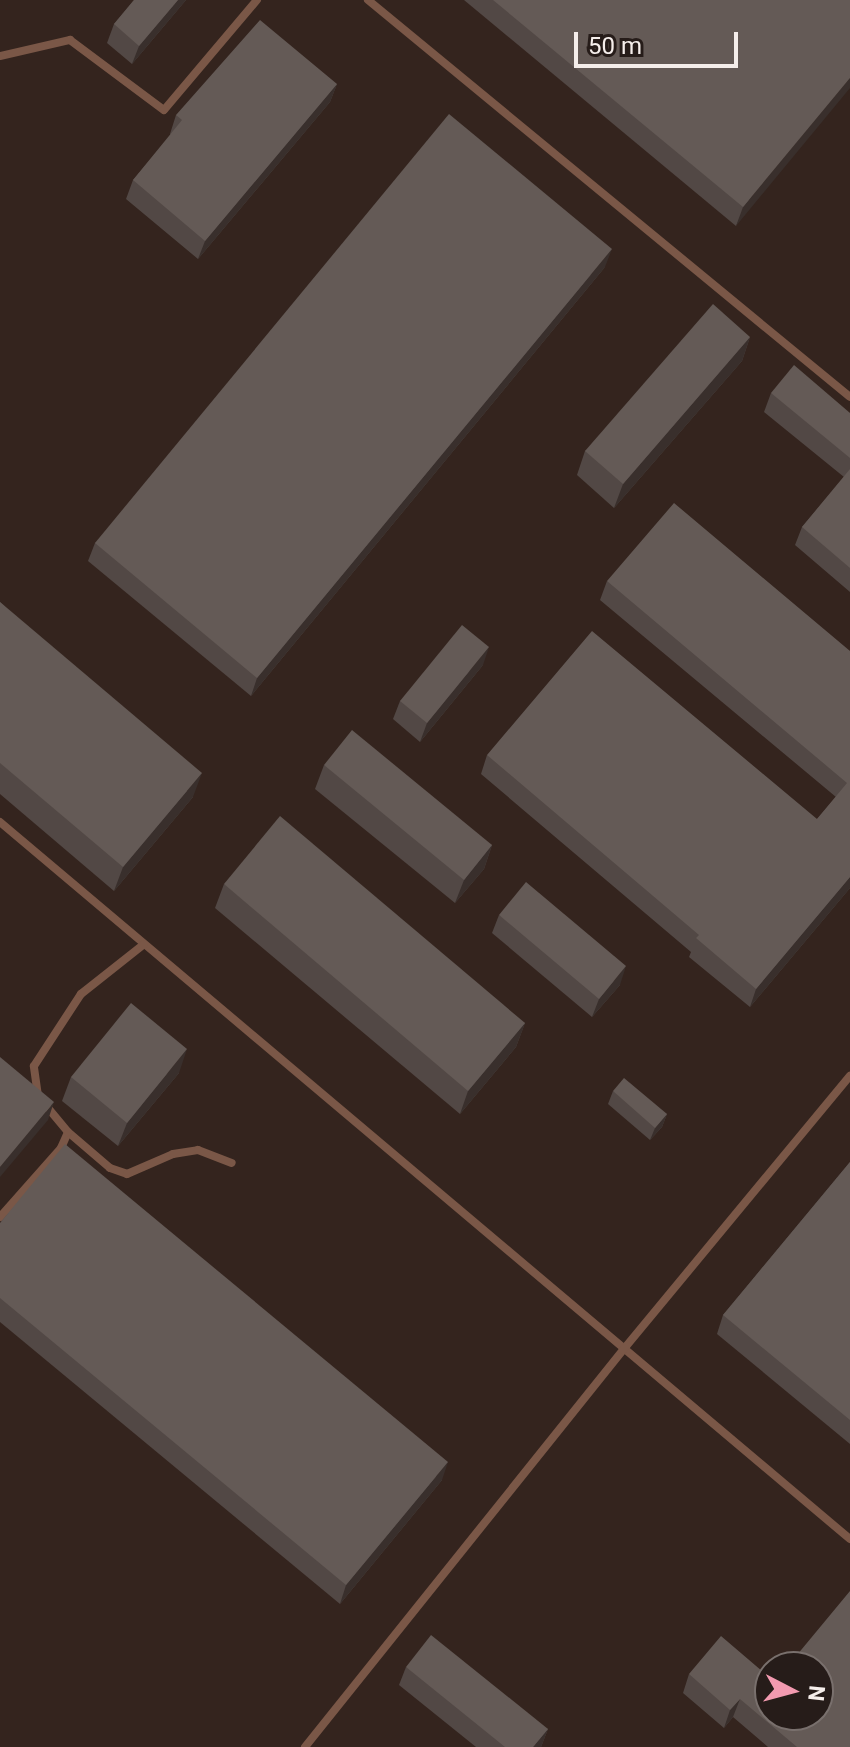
<!DOCTYPE html>
<html>
<head>
<meta charset="utf-8">
<style>
  body { margin:0 }
  #map { position:relative; width:850px; height:1747px; overflow:hidden; background:#261c19; font-family:Roboto,sans-serif }
  div>[style] { position:absolute }
  .built>* { inset:0; background:#34241e }
  .service>* { height:8px; margin:-4px; padding:0 4px; transform-origin:4px; border-radius:4px; background:#7a5747 }
  .wall>* { inset:0; background:#524845 }
  .shaded-wall>* { inset:0; background:#392f2c }
  .building>* { inset:0; background:#645a56 }
  span { translate:-50% -50%; white-space:nowrap; text-align:center; line-height:1.15; -webkit-text-stroke:6px #261c19; paint-order:stroke }
  .north { position:absolute; left:754px; top:1651px; width:80px; height:80px; box-sizing:border-box; background:#261c19; border:2px solid #79706d; border-radius:50%; rotate:96deg; font-size:22px; font-weight:700; line-height:32px; text-align:center; color:#f5eeeb }
  .north::after { content:''; display:block; margin:auto; width:28px; height:36px; background:#f29ab0; clip-path:polygon(50% 0,100% 100%,50% 72%,0 100%) }
  .scale { position:absolute; left:574px; top:32px; width:164px; height:36px; box-sizing:border-box; border:4px solid #f5eeeb; border-top:0; padding-left:10px; font-size:24px; line-height:28px; white-space:nowrap; color:#f5eeeb; -webkit-text-stroke:6px #261c19; paint-order:stroke }
</style>
</head>
<body>
<div id="map">
  <div class="built">
    <div style="clip-path:polygon(evenodd,0 0,850px 0,850px 1747px,0 1747px,0 0,770px 1667px,818px 1667px,818px 1715px,770px 1715px,770px 1667px)"></div>
  </div>
  <div class="service">
    <div style="left:368px;top:0;width:624px;rotate:39.48deg"></div>
    <div style="left:0;top:56px;width:72px;rotate:-12.9deg"></div>
    <div style="left:70px;top:40px;width:117px;rotate:36.7deg"></div>
    <div style="left:164px;top:110px;width:144px;rotate:-49.8deg"></div>
    <div style="left:0;top:822px;width:1112px;rotate:40.15deg"></div>
    <div style="left:68px;top:1132px;width:55px;rotate:40.6deg"></div>
    <div style="left:110px;top:1168px;width:18px;rotate:19deg"></div>
    <div style="left:127px;top:1174px;width:50px;rotate:-23.5deg"></div>
    <div style="left:173px;top:1154px;width:25px;rotate:-9deg"></div>
    <div style="left:198px;top:1150px;width:36px;rotate:21deg"></div>
    <div style="left:0;top:1217px;width:92px;rotate:-48.5deg"></div>
    <div style="left:61px;top:1148px;width:17px;rotate:-66deg"></div>
    <div style="left:68px;top:1132px;width:47px;rotate:-129.8deg"></div>
    <div style="left:38px;top:1096px;width:30px;rotate:-98deg"></div>
    <div style="left:34px;top:1066px;width:86px;rotate:-56.9deg"></div>
    <div style="left:81px;top:994px;width:80px;rotate:-38.4deg"></div>
    <div style="left:305px;top:1747px;width:509px;rotate:-51.31deg"></div>
    <div style="left:623px;top:1350px;width:356px;rotate:-50.4deg"></div>
  </div>
  <div class="wall">
    <div style="clip-path:polygon(134px 0,186px 0,132px 64px,107px 43px,114px 24px)"></div>
    <div style="clip-path:polygon(464px 0,850px 0,736px 226px)"></div>
    <div style="clip-path:polygon(337px 84px,330px 102px,198px 259px,126px 199px,133px 180px,171px 135px,170px 134px,176px 115px)"></div>
    <div style="clip-path:polygon(605px 267px,251px 696px,88px 561px,95px 543px)"></div>
    <div style="clip-path:polygon(750px 337px,742px 361px,614px 508px,577px 475px,585px 451px)"></div>
    <div style="clip-path:polygon(771px 393px,850px 413px,850px 592px,795px 545px,802px 527px,844px 477px,764px 412px)"></div>
    <div style="clip-path:polygon(607px 581px,850px 651px,850px 888px,750px 1007px,689px 957px,691px 952px,481px 774px,487px 755px,817px 819px,836px 797px,600px 600px)"></div>
    <div style="clip-path:polygon(0 602px,193px 797px,114px 891px,0 794px)"></div>
    <div style="clip-path:polygon(483px 665px,420px 742px,393px 719px,400px 701px)"></div>
    <div style="clip-path:polygon(324px 765px,492px 845px,484px 869px,455px 903px,315px 789px)"></div>
    <div style="clip-path:polygon(224px 884px,525px 1023px,516px 1047px,460px 1114px,215px 908px)"></div>
    <div style="clip-path:polygon(499px 915px,620px 985px,592px 1017px,492px 933px)"></div>
    <div style="clip-path:polygon(179px 1073px,118px 1146px,62px 1101px,71px 1077px)"></div>
    <div style="clip-path:polygon(613px 1091px,667px 1114px,662px 1127px,650px 1140px,608px 1104px)"></div>
    <div style="clip-path:polygon(850px 1162px,850px 1444px,717px 1334px,723px 1315px)"></div>
    <div style="clip-path:polygon(0 1223px,442px 1480px,340px 1604px,0 1322px)"></div>
    <div style="clip-path:polygon(406px 1667px,548px 1729px,541px 1747px,476px 1747px,399px 1685px)"></div>
    <div style="clip-path:polygon(689px 1674px,850px 1747px,768px 1747px,733px 1717px,724px 1728px,683px 1693px)"></div>
  </div>
  <div class="shaded-wall">
    <div style="clip-path:polygon(178px 0,186px 0,132px 64px,139px 46px)"></div>
    <div style="clip-path:polygon(850px 78px,850px 88px,736px 226px,743px 207px)"></div>
    <div style="clip-path:polygon(337px 84px,330px 102px,198px 259px,205px 241px)"></div>
    <div style="clip-path:polygon(612px 249px,605px 267px,251px 696px,257px 678px)"></div>
    <div style="clip-path:polygon(750px 337px,742px 361px,614px 508px,623px 484px)"></div>
    <div style="clip-path:polygon(489px 647px,483px 665px,420px 742px,427px 723px)"></div>
    <div style="clip-path:polygon(202px 773px,193px 797px,114px 891px,123px 867px)"></div>
    <div style="clip-path:polygon(492px 845px,484px 869px,455px 903px,464px 880px)"></div>
    <div style="clip-path:polygon(850px 877px,850px 888px,750px 1007px,756px 989px)"></div>
    <div style="clip-path:polygon(626px 966px,620px 985px,592px 1017px,599px 999px)"></div>
    <div style="clip-path:polygon(525px 1023px,516px 1047px,460px 1114px,468px 1091px)"></div>
    <div style="clip-path:polygon(187px 1049px,179px 1073px,118px 1146px,127px 1123px)"></div>
    <div style="clip-path:polygon(54px 1102px,48px 1120px,0 1177px,0 1167px)"></div>
    <div style="clip-path:polygon(667px 1114px,662px 1127px,650px 1140px,655px 1128px)"></div>
    <div style="clip-path:polygon(448px 1462px,442px 1480px,340px 1604px,346px 1585px)"></div>
    <div style="clip-path:polygon(740px 1699px,733px 1717px,724px 1728px,730px 1710px)"></div>
    <div style="clip-path:polygon(548px 1729px,541px 1747px,533px 1747px)"></div>
  </div>
  <div class="building">
    <div style="clip-path:polygon(134px 0,178px 0,139px 46px,114px 24px)"></div>
    <div style="clip-path:polygon(493px 0,850px 0,850px 78px,743px 207px)"></div>
    <div style="clip-path:polygon(260px 20px,337px 84px,205px 241px,133px 180px,182px 120px,176px 115px)"></div>
    <div style="clip-path:polygon(449px 114px,612px 249px,257px 678px,95px 543px)"></div>
    <div style="clip-path:polygon(713px 304px,750px 337px,623px 484px,585px 451px)"></div>
    <div style="clip-path:polygon(794px 365px,850px 413px,850px 458px,771px 393px)"></div>
    <div style="clip-path:polygon(850px 469px,850px 568px,802px 527px)"></div>
    <div style="clip-path:polygon(674px 503px,850px 651px,850px 877px,756px 989px,696px 938px,699px 935px,487px 755px,592px 631px,817px 819px,847px 783px,607px 581px)"></div>
    <div style="clip-path:polygon(0 602px,202px 773px,123px 867px,0 763px)"></div>
    <div style="clip-path:polygon(462px 625px,489px 647px,427px 723px,400px 701px)"></div>
    <div style="clip-path:polygon(352px 730px,492px 845px,464px 880px,324px 765px)"></div>
    <div style="clip-path:polygon(280px 816px,525px 1023px,468px 1091px,224px 884px)"></div>
    <div style="clip-path:polygon(526px 882px,626px 966px,599px 999px,499px 915px)"></div>
    <div style="clip-path:polygon(131px 1003px,187px 1049px,127px 1123px,71px 1077px)"></div>
    <div style="clip-path:polygon(0 1057px,54px 1102px,0 1167px)"></div>
    <div style="clip-path:polygon(624px 1078px,667px 1114px,655px 1128px,613px 1091px)"></div>
    <div style="clip-path:polygon(65px 1144px,448px 1462px,346px 1585px,0 1298px,0 1223px)"></div>
    <div style="clip-path:polygon(850px 1162px,850px 1420px,723px 1315px)"></div>
    <div style="clip-path:polygon(850px 1591px,850px 1747px,797px 1747px,740px 1699px,730px 1710px,689px 1674px,721px 1636px,770px 1678px,770px 1715px,818px 1715px,818px 1667px,787px 1667px)"></div>
    <div style="clip-path:polygon(431px 1635px,548px 1729px,533px 1747px,505px 1747px,406px 1667px)"></div>
  </div>
  <div class="north">N</div>
  <div class="scale">50 m</div>
</div>
</body>
</html>
